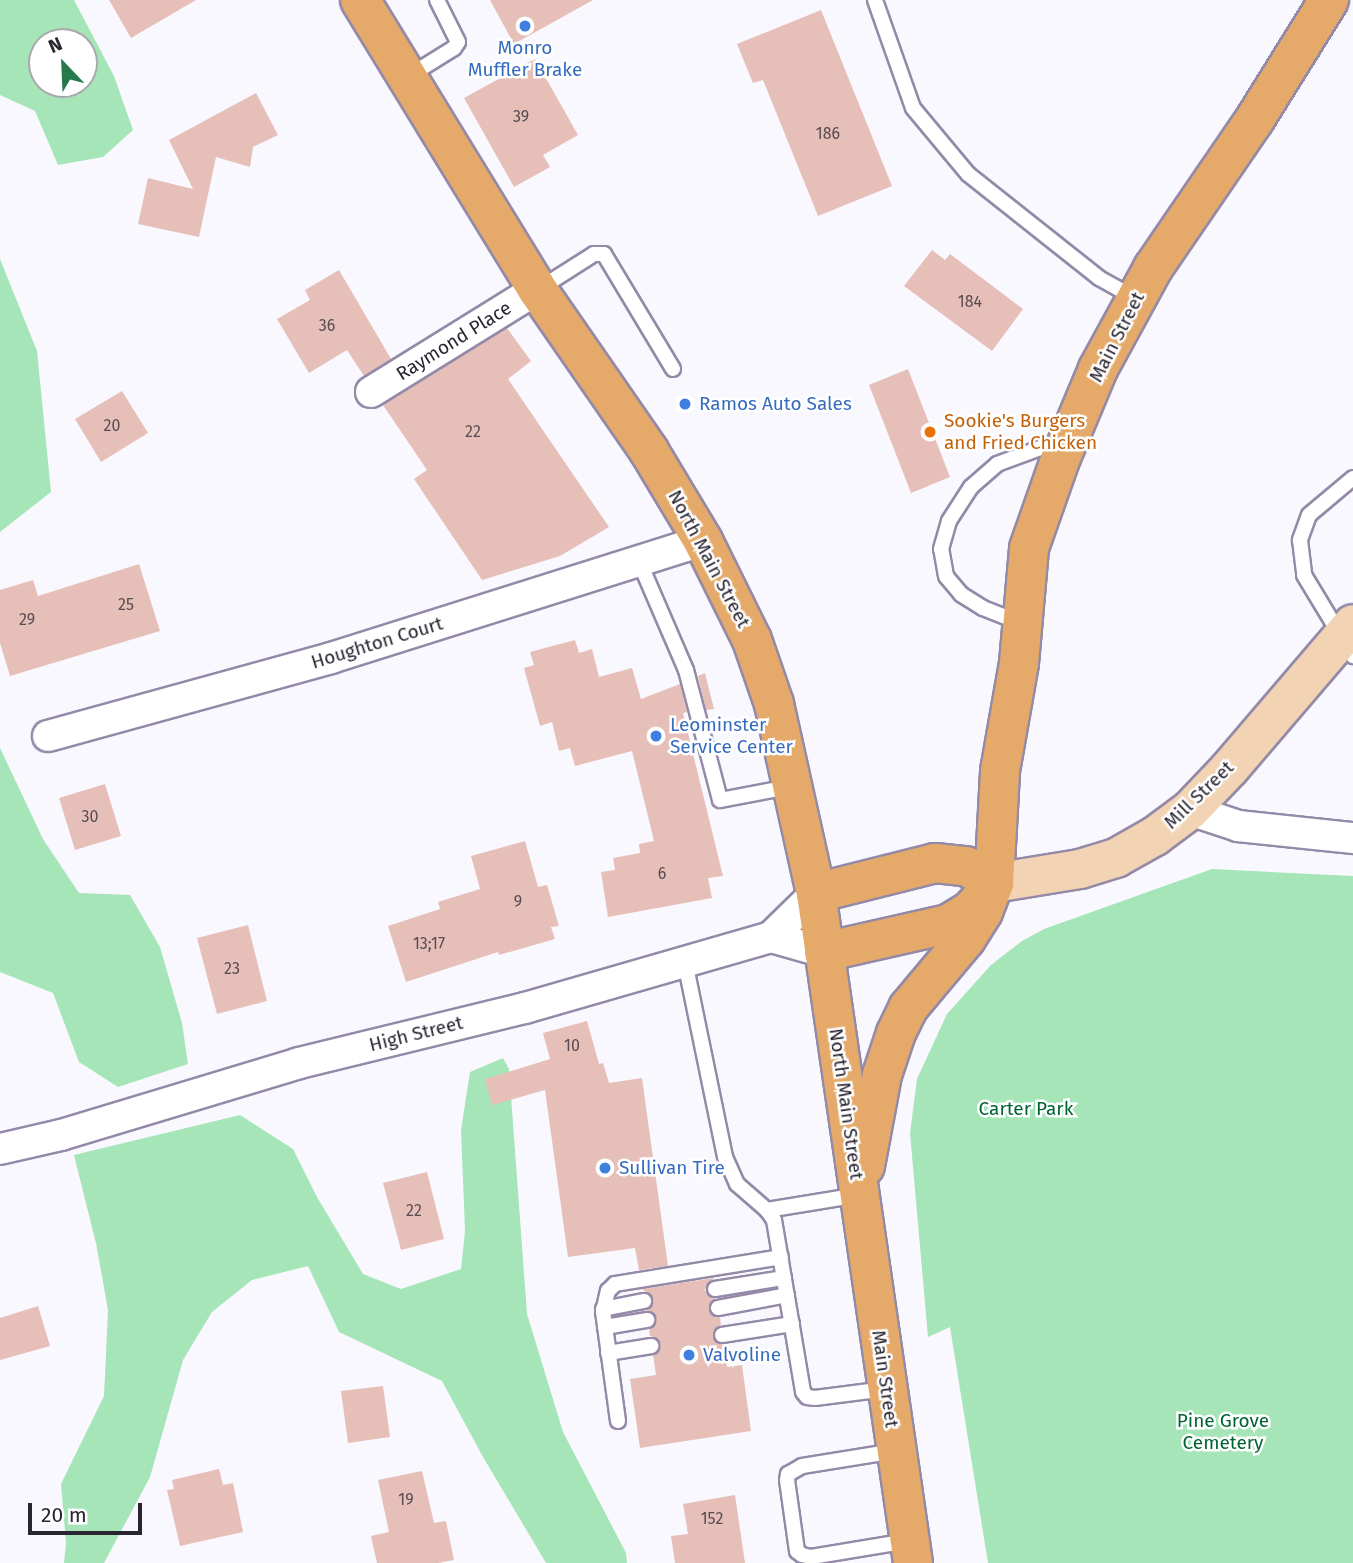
<!DOCTYPE html>
<html>
<head>
<meta charset="utf-8">
<style>
  body { margin:0 }
  #map { position:relative; width:1353px; height:1563px; overflow:hidden; background:#faf8ff; font-family:"Fira Sans",sans-serif }
  div>[style] { position:absolute }
  .green>* { inset:0; background:#a5e5b8 }
  .building>* { inset:0; background:#e6bfb9 }
  .roads { filter:drop-shadow(2px 0 #948aa8) drop-shadow(-2px 0 #948aa8) drop-shadow(0 2px #948aa8) drop-shadow(0 -2px #948aa8) }
  .service>* { height:14px; margin:-7px; padding:0 7px; transform-origin:7px; border-radius:7px; background:#fff }
  .minor>* { height:30px; margin:-15px; padding:0 15px; transform-origin:15px; border-radius:15px; background:#fff }
  .secondary>* { height:38px; margin:-19px; padding:0 19px; transform-origin:19px; border-radius:19px; background:#f2d4b4 }
  .primary>* { height:38px; margin:-19px; padding:0 19px; transform-origin:19px; border-radius:19px; background:#e5aa6a }
  .dots>* { width:19px; height:19px; translate:-50% -50%; box-sizing:border-box; border:4px solid #fff; border-radius:50% }
  span { translate:-50% -50%; white-space:nowrap; text-align:center; line-height:1.15; -webkit-text-stroke:5px #fff; paint-order:stroke }
  .number-label { font-size:16px; color:#584c53 }
  .number-label span { -webkit-text-stroke-width:0 }
  .shop-label { font-size:19px; color:#366cbe }
  .left { translate:0 -50%; text-align:left }
  .street-label { font-size:19px; color:#292531 }
  .food-label { font-size:19px; color:#c56008 }
  .park-label { font-size:19px; color:#006334 }
  .north { position:absolute; left:28px; top:28px; width:70px; height:70px; box-sizing:border-box; background:#fff; border:2px solid #a9a8ad; border-radius:50%; rotate:337deg; font-size:19px; font-weight:700; line-height:28px; text-align:center; color:#292531 }
  .north::after { content:''; display:block; margin:auto; width:24px; height:32px; background:#25794c; clip-path:polygon(50% 0,100% 100%,50% 72%,0 100%) }
  .scale { position:absolute; left:28px; top:1503px; width:114px; height:32px; box-sizing:border-box; border:4px solid #292531; border-top:0; padding-left:9px; font-size:21px; line-height:24px; white-space:nowrap; color:#292531; -webkit-text-stroke:5px #fff; paint-order:stroke }
</style>
</head>
<body>
<div id="map">
  <div class="green">
    <div style="clip-path:polygon(evenodd,0 0,74px 0,114px 76px,133px 130px,103px 157px,58px 165px,35px 111px,0 95px,0 0,42px 42px,84px 42px,84px 84px,42px 84px,42px 42px)"></div>
    <div style="clip-path:polygon(0 259px,37px 351px,51px 492px,0 532px)"></div>
    <div style="clip-path:polygon(0 748px,43px 839px,79px 893px,130px 895px,160px 947px,182px 1023px,188px 1064px,118px 1087px,79px 1062px,53px 993px,0 972px)"></div>
    <div style="clip-path:polygon(1212px 869px,1353px 876px,1353px 1563px,988px 1563px,950px 1327px,928px 1337px,910px 1133px,917px 1079px,947px 1014px,991px 965px,1022px 941px,1044px 929px)"></div>
    <div style="clip-path:polygon(503px 1058px,509px 1069px,527px 1314px,563px 1432px,626px 1553px,627px 1563px,546px 1563px,483px 1457px,442px 1381px,339px 1332px,308px 1266px,252px 1280px,212px 1312px,183px 1360px,150px 1477px,104px 1563px,64px 1563px,66px 1543px,61px 1484px,104px 1396px,108px 1310px,96px 1243px,74px 1155px,240px 1115px,293px 1149px,317px 1197px,363px 1274px,401px 1289px,461px 1269px,465px 1231px,461px 1130px,470px 1072px)"></div>
  </div>
  <div class="building">
    <div style="clip-path:polygon(109px 0,196px 0,131px 38px)"></div>
    <div style="clip-path:polygon(490px 0,593px 0,514px 44px)"></div>
    <div style="clip-path:polygon(821px 10px,892px 186px,818px 216px,763px 80px,753px 83px,737px 44px)"></div>
    <div style="clip-path:polygon(535px 59px,578px 135px,543px 155px,550px 167px,514px 187px,464px 98px)"></div>
    <div style="clip-path:polygon(256px 93px,278px 135px,253px 147px,250px 167px,216px 157px,199px 237px,138px 224px,148px 178px,193px 189px,169px 140px)"></div>
    <div style="clip-path:polygon(932px 250px,945px 260px,950px 254px,1023px 309px,992px 351px,904px 286px)"></div>
    <div style="clip-path:polygon(339px 270px,391px 359px,364px 376px,347px 350px,309px 373px,277px 319px,310px 300px,305px 290px)"></div>
    <div style="clip-path:polygon(507px 328px,531px 361px,508px 379px,609px 527px,560px 556px,482px 580px,414px 479px,427px 470px,383px 405px)"></div>
    <div style="clip-path:polygon(908px 369px,950px 477px,911px 493px,869px 385px)"></div>
    <div style="clip-path:polygon(122px 391px,148px 433px,101px 462px,75px 419px)"></div>
    <div style="clip-path:polygon(139px 564px,160px 631px,10px 676px,0 643px,0 590px,33px 580px,38px 596px)"></div>
    <div style="clip-path:polygon(575px 640px,579px 653px,592px 649px,599px 677px,632px 668px,641px 699px,680px 684px,687px 712px,683px 713px,723px 876px,708px 878px,712px 898px,608px 917px,601px 872px,615px 870px,613px 858px,640px 853px,639px 844px,654px 841px,632px 751px,575px 766px,570px 748px,559px 751px,552px 722px,540px 726px,524px 668px,534px 665px,530px 652px)"></div>
    <div style="clip-path:polygon(705px 673px,714px 709px,706px 710px,698px 676px)"></div>
    <div style="clip-path:polygon(105px 784px,121px 836px,75px 850px,59px 798px)"></div>
    <div style="clip-path:polygon(525px 841px,538px 887px,547px 885px,559px 926px,551px 927px,555px 939px,499px 955px,498px 952px,406px 982px,388px 926px,440px 909px,438px 902px,480px 889px,471px 856px)"></div>
    <div style="clip-path:polygon(248px 925px,267px 1001px,217px 1014px,197px 938px)"></div>
    <div style="clip-path:polygon(587px 1021px,599px 1064px,603px 1063px,609px 1083px,642px 1078px,668px 1266px,639px 1270px,635px 1248px,568px 1257px,545px 1090px,492px 1105px,485px 1079px,550px 1059px,543px 1033px)"></div>
    <div style="clip-path:polygon(427px 1172px,444px 1239px,401px 1250px,383px 1183px)"></div>
    <div style="clip-path:polygon(714px 1278px,705px 1290px,708px 1296px,716px 1298px,711px 1301px,709px 1309px,711px 1315px,720px 1317px,721px 1325px,713px 1331px,713px 1337px,718px 1344px,724px 1344px,727px 1367px,742px 1365px,751px 1431px,640px 1448px,630px 1379px,656px 1375px,653px 1355px,661px 1345px,658px 1339px,650px 1336px,649px 1330px,656px 1323px,654px 1313px,646px 1311px,653px 1305px,653px 1298px,642px 1289px)"></div>
    <div style="clip-path:polygon(38px 1306px,50px 1346px,0 1360px,0 1318px)"></div>
    <div style="clip-path:polygon(383px 1386px,390px 1437px,348px 1443px,341px 1391px)"></div>
    <div style="clip-path:polygon(219px 1469px,223px 1485px,233px 1483px,243px 1532px,180px 1546px,167px 1490px,174px 1489px,172px 1480px)"></div>
    <div style="clip-path:polygon(422px 1471px,434px 1523px,446px 1521px,454px 1560px,438px 1563px,377px 1563px,371px 1536px,389px 1532px,378px 1480px)"></div>
    <div style="clip-path:polygon(735px 1495px,745px 1563px,675px 1563px,671px 1536px,688px 1534px,683px 1504px)"></div>
  </div>
  <div class="roads">
    <div class="service">
      <div style="left:875px;top:0;width:114px;rotate:70.6deg"></div>
      <div style="left:913px;top:108px;width:86px;rotate:50.2deg"></div>
      <div style="left:968px;top:174px;width:167px;rotate:38.4deg"></div>
      <div style="left:1099px;top:278px;width:41px;rotate:29.1deg"></div>
      <div style="left:409px;top:76px;width:53px;rotate:-31.9deg"></div>
      <div style="left:454px;top:48px;width:7px;rotate:-56deg"></div>
      <div style="left:458px;top:42px;width:47px;rotate:-116.6deg"></div>
      <div style="left:539px;top:289px;width:65px;rotate:-32.5deg"></div>
      <div style="left:594px;top:254px;width:10px"></div>
      <div style="left:604px;top:254px;width:134px;rotate:59deg"></div>
      <div style="left:1353px;top:478px;width:57px;rotate:139.9deg"></div>
      <div style="left:1309px;top:515px;width:27px;rotate:110deg"></div>
      <div style="left:1300px;top:540px;width:35px;rotate:83deg"></div>
      <div style="left:1304px;top:575px;width:95px;rotate:58.8deg"></div>
      <div style="left:639px;top:561px;width:119px;rotate:66.7deg"></div>
      <div style="left:686px;top:670px;width:134px;rotate:75.3deg"></div>
      <div style="left:720px;top:800px;width:70px;rotate:-10.7deg"></div>
      <div style="left:1021px;top:623px;width:41px;rotate:-158.5deg"></div>
      <div style="left:983px;top:608px;width:26px;rotate:-148deg"></div>
      <div style="left:961px;top:594px;width:23px;rotate:-130deg"></div>
      <div style="left:946px;top:576px;width:27px;rotate:-100deg"></div>
      <div style="left:941px;top:549px;width:29px;rotate:-74deg"></div>
      <div style="left:949px;top:521px;width:40px;rotate:-57.1deg"></div>
      <div style="left:971px;top:487px;width:35px;rotate:-41deg"></div>
      <div style="left:997px;top:464px;width:69px;rotate:-20.3deg"></div>
      <div style="left:685px;top:962px;width:199px;rotate:78.4deg"></div>
      <div style="left:725px;top:1157px;width:30px;rotate:66deg"></div>
      <div style="left:737px;top:1184px;width:40px;rotate:41deg"></div>
      <div style="left:767px;top:1210px;width:12px;rotate:55deg"></div>
      <div style="left:774px;top:1220px;width:174px;rotate:80.4deg"></div>
      <div style="left:803px;top:1392px;width:6px;rotate:51deg"></div>
      <div style="left:807px;top:1397px;width:8px;rotate:7deg"></div>
      <div style="left:815px;top:1398px;width:71px;rotate:-7.3deg"></div>
      <div style="left:767px;top:1210px;width:93px;rotate:-9.3deg"></div>
      <div style="left:715px;top:1289px;width:70px;rotate:-9.1deg"></div>
      <div style="left:718px;top:1308px;width:70px;rotate:-10.7deg"></div>
      <div style="left:603px;top:1309px;width:42px;rotate:-11deg"></div>
      <div style="left:605px;top:1327px;width:43px;rotate:-9.5deg"></div>
      <div style="left:722px;top:1335px;width:71px;rotate:-8.9deg"></div>
      <div style="left:608px;top:1353px;width:44px;rotate:-9.2deg"></div>
      <div style="left:618px;top:1421px;width:110px;rotate:-97.8deg"></div>
      <div style="left:603px;top:1312px;width:22px;rotate:-77deg"></div>
      <div style="left:608px;top:1291px;width:10px;rotate:-45deg"></div>
      <div style="left:615px;top:1284px;width:168px;rotate:-9.2deg"></div>
      <div style="left:895px;top:1451px;width:94px;rotate:170.8deg"></div>
      <div style="left:802px;top:1466px;width:16px;rotate:150deg"></div>
      <div style="left:788px;top:1474px;width:6px;rotate:99deg"></div>
      <div style="left:787px;top:1480px;width:72px;rotate:82deg"></div>
      <div style="left:797px;top:1551px;width:6px;rotate:39deg"></div>
      <div style="left:802px;top:1555px;width:9px;rotate:13deg"></div>
      <div style="left:811px;top:1557px;width:98px;rotate:-9.4deg"></div>
    </div>
    <div class="minor">
      <div style="left:371px;top:392px;width:195px;rotate:-31.8deg"></div>
      <div style="left:48px;top:736px;width:294px;rotate:-15.4deg"></div>
      <div style="left:331px;top:658px;width:390px;rotate:-17.5deg"></div>
      <div style="left:1190px;top:810px;width:51px;rotate:18.4deg"></div>
      <div style="left:1238px;top:826px;width:116px;rotate:6deg"></div>
      <div style="left:771px;top:937px;width:55px;rotate:15.8deg"></div>
      <div style="left:0;top:1149px;width:63px;rotate:-12.9deg"></div>
      <div style="left:61px;top:1135px;width:249px;rotate:-16.8deg"></div>
      <div style="left:299px;top:1063px;width:233px;rotate:-13.7deg"></div>
      <div style="left:525px;top:1008px;width:256px;rotate:-16.1deg"></div>
      <div style="left:771px;top:937px;width:63px;rotate:-44.4deg"></div>
    </div>
    <div class="secondary">
      <div style="left:994px;top:883px;width:87px;rotate:-9.2deg"></div>
      <div style="left:1080px;top:869px;width:38px;rotate:-17deg"></div>
      <div style="left:1116px;top:858px;width:45px;rotate:-29.4deg"></div>
      <div style="left:1155px;top:836px;width:44px;rotate:-36.6deg"></div>
      <div style="left:1190px;top:810px;width:58px;rotate:-46.4deg"></div>
      <div style="left:1230px;top:768px;width:189px;rotate:-49.5deg"></div>
    </div>
    <div class="primary">
      <div style="left:360px;top:0;width:339px;rotate:58.5deg"></div>
      <div style="left:537px;top:289px;width:197px;rotate:55.3deg"></div>
      <div style="left:649px;top:451px;width:105px;rotate:59deg"></div>
      <div style="left:703px;top:541px;width:110px;rotate:63.7deg"></div>
      <div style="left:752px;top:640px;width:68px;rotate:71deg"></div>
      <div style="left:774px;top:704px;width:194px;rotate:77.5deg"></div>
      <div style="left:816px;top:893px;width:677px;rotate:81.76deg"></div>
      <div style="left:816px;top:893px;width:123px;rotate:-14.1deg"></div>
      <div style="left:935px;top:863px;width:31px;rotate:6deg"></div>
      <div style="left:966px;top:866px;width:33px;rotate:31deg"></div>
      <div style="left:824px;top:952px;width:127px;rotate:-12.7deg"></div>
      <div style="left:948px;top:924px;width:27px;rotate:-31deg"></div>
      <div style="left:971px;top:910px;width:20px;rotate:-49deg"></div>
      <div style="left:865px;top:1166px;width:93px;rotate:-79.4deg"></div>
      <div style="left:882px;top:1075px;width:44px;rotate:-71.6deg"></div>
      <div style="left:896px;top:1033px;width:28px;rotate:-64deg"></div>
      <div style="left:908px;top:1008px;width:90px;rotate:-50deg"></div>
      <div style="left:966px;top:939px;width:32px;rotate:-58deg"></div>
      <div style="left:983px;top:912px;width:31px;rotate:-69deg"></div>
      <div style="left:994px;top:883px;width:112px;rotate:-86.9deg"></div>
      <div style="left:1000px;top:771px;width:110px;rotate:-80deg"></div>
      <div style="left:1019px;top:663px;width:115px;rotate:-85deg"></div>
      <div style="left:1029px;top:548px;width:93px;rotate:-70.6deg"></div>
      <div style="left:1060px;top:460px;width:99px;rotate:-67.3deg"></div>
      <div style="left:1098px;top:369px;width:115px;rotate:-61.4deg"></div>
      <div style="left:1153px;top:268px;width:181px;rotate:-55.6deg"></div>
      <div style="left:1255px;top:119px;width:140px;rotate:-58.1deg"></div>
    </div>
  </div>
  <div class="dots">
    <div style="left:525px;top:26px;background:#3f7fe0"></div>
    <div style="left:685px;top:404px;background:#3f7fe0"></div>
    <div style="left:930px;top:432px;background:#e8710a"></div>
    <div style="left:656px;top:736px;background:#3f7fe0"></div>
    <div style="left:605px;top:1168px;background:#3f7fe0"></div>
    <div style="left:689px;top:1355px;background:#3f7fe0"></div>
  </div>
  <div class="number-label">
    <span style="left:521px;top:117px">39</span>
    <span style="left:828px;top:134px">186</span>
    <span style="left:970px;top:302px">184</span>
    <span style="left:327px;top:326px">36</span>
    <span style="left:112px;top:426px">20</span>
    <span style="left:473px;top:432px">22</span>
    <span style="left:126px;top:605px">25</span>
    <span style="left:27px;top:620px">29</span>
    <span style="left:90px;top:817px">30</span>
    <span style="left:662px;top:874px">6</span>
    <span style="left:518px;top:902px">9</span>
    <span style="left:429px;top:944px">13;17</span>
    <span style="left:232px;top:969px">23</span>
    <span style="left:572px;top:1046px">10</span>
    <span style="left:414px;top:1211px">22</span>
    <span style="left:406px;top:1500px">19</span>
    <span style="left:712px;top:1519px">152</span>
  </div>
  <div class="shop-label">
    <span style="left:525px;top:59px">Monro<br>Muffler Brake</span>
    <span class="left" style="left:699px;top:404px">Ramos Auto Sales</span>
    <span class="left" style="left:670px;top:736px">Leominster<br>Service Center</span>
    <span class="left" style="left:619px;top:1168px">Sullivan Tire</span>
    <span class="left" style="left:703px;top:1355px">Valvoline</span>
  </div>
  <div class="street-label">
    <span style="left:1117px;top:337px;rotate:-63deg">Main Street</span>
    <span style="left:454px;top:341px;rotate:-32deg">Raymond Place</span>
    <span style="left:709px;top:559px;rotate:62deg">North Main Street</span>
    <span style="left:377px;top:643px;rotate:-17deg">Houghton Court</span>
    <span style="left:1199px;top:795px;rotate:-44deg">Mill Street</span>
    <span style="left:416px;top:1034px;rotate:-14deg">High Street</span>
    <span style="left:846px;top:1104px;rotate:82deg">North Main Street</span>
    <span style="left:885px;top:1379px;rotate:82deg">Main Street</span>
  </div>
  <div class="food-label">
    <span class="left" style="left:944px;top:432px">Sookie's Burgers<br>and Fried Chicken</span>
  </div>
  <div class="park-label">
    <span style="left:1026px;top:1109px">Carter Park</span>
    <span style="left:1223px;top:1432px">Pine Grove<br>Cemetery</span>
  </div>
  <div class="north">N</div>
  <div class="scale">20 m</div>
</div>
</body>
</html>
